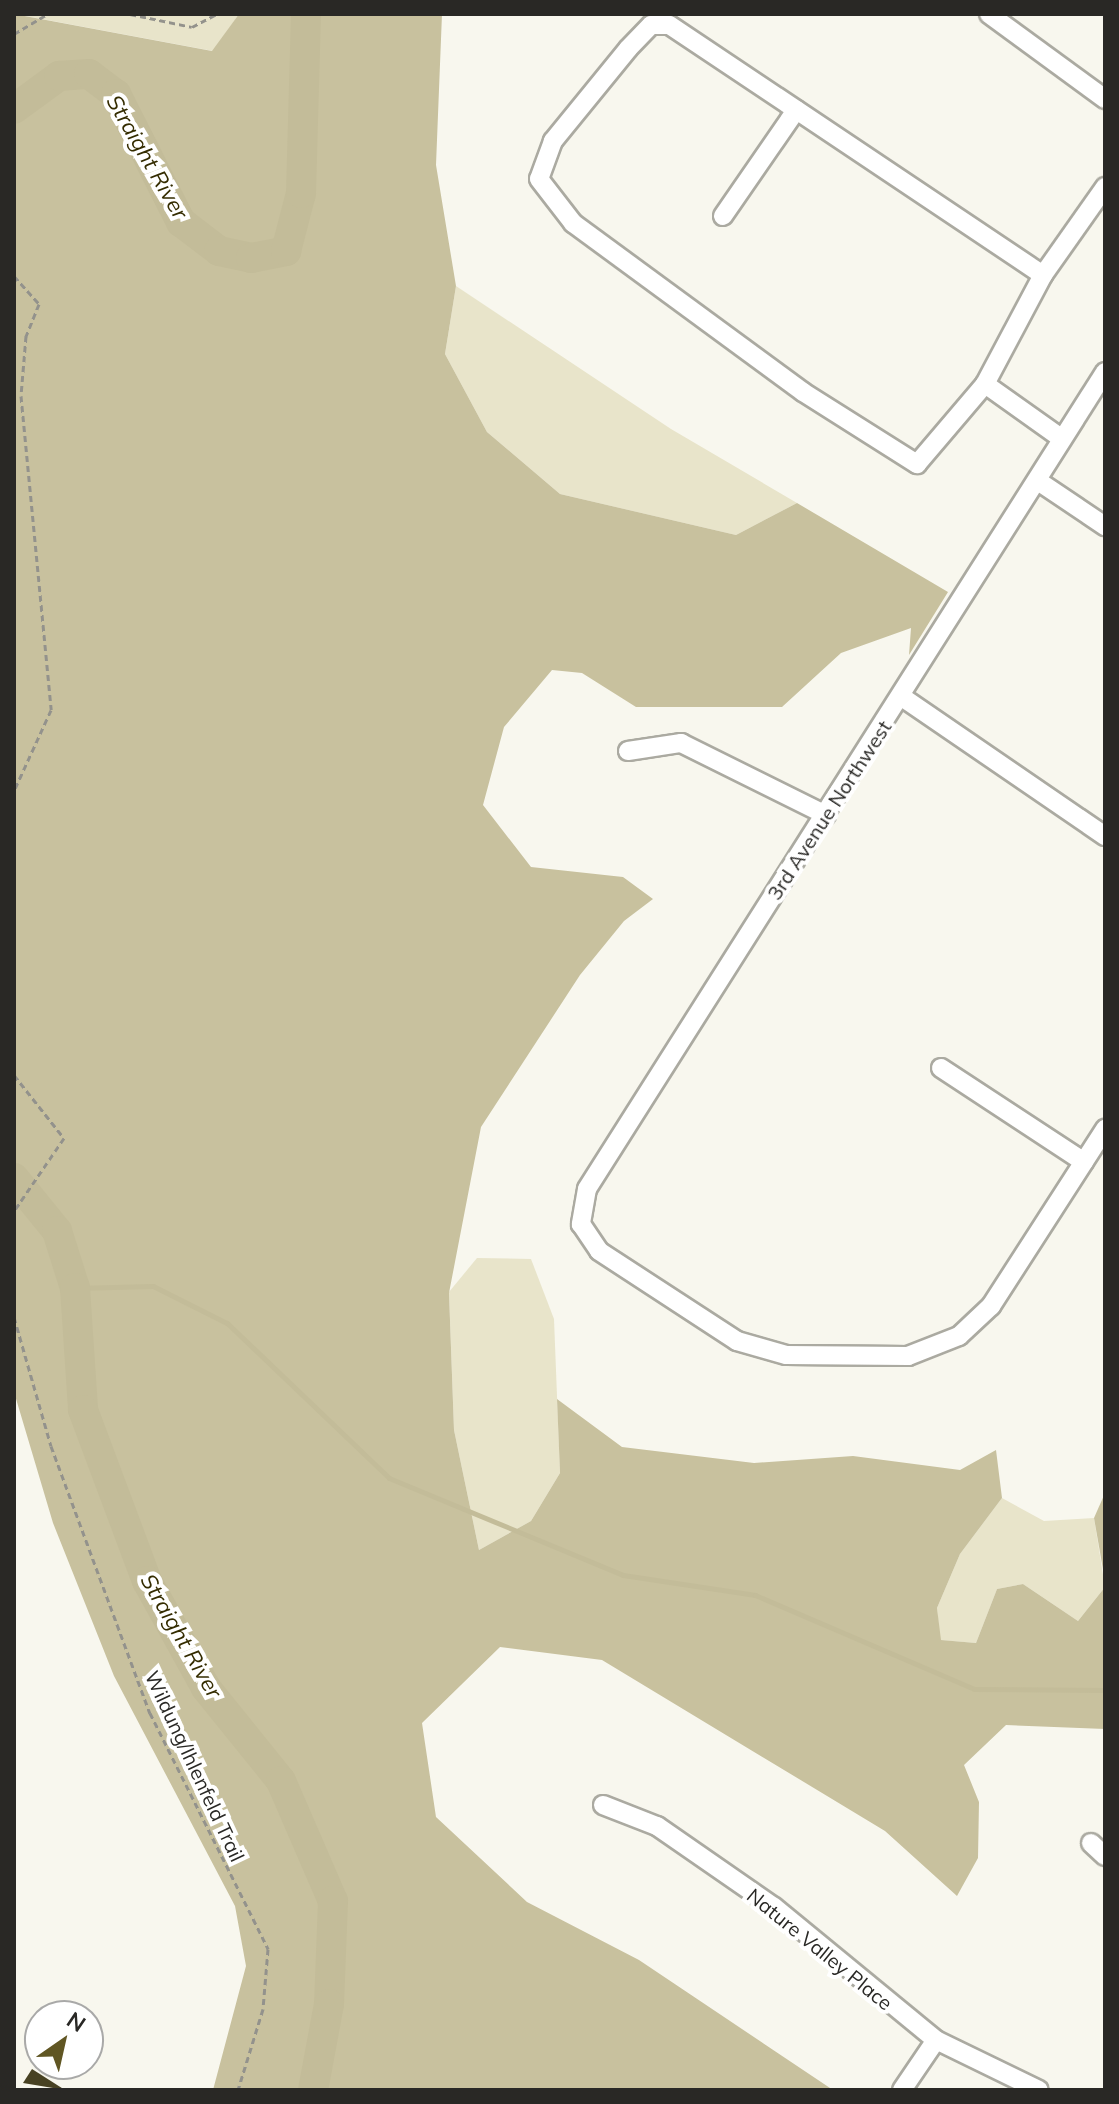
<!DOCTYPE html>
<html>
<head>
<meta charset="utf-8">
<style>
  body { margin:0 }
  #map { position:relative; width:1119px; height:2104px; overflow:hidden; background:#f8f7ee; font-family:Mulish,sans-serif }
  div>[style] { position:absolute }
  .green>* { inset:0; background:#e8e4ca }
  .forest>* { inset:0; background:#c8c19e }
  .stream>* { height:5px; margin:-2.5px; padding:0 2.5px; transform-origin:2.5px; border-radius:2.5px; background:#c3bc99 }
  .river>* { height:30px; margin:-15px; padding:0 15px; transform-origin:15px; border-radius:15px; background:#c3bc99 }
  .building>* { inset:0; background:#484223 }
  .path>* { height:3px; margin-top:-1.5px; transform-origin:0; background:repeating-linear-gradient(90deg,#93928c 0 6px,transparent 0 10px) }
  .roads { filter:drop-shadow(2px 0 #abaaa1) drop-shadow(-2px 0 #abaaa1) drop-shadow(0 2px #abaaa1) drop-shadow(0 -2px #abaaa1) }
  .street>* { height:18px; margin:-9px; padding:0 9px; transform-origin:9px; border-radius:9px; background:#fff }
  span { translate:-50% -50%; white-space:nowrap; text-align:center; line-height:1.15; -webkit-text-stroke:8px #fff; paint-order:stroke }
  .street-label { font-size:20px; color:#292825 }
  .water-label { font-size:22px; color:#342c00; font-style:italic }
  .frame { position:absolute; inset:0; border:16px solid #292825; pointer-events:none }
  .north { position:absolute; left:24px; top:2000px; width:80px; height:80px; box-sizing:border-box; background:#fff; border:2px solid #a9a9a8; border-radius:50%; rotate:34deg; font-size:22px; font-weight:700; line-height:32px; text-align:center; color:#292825 }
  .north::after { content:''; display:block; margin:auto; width:28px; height:36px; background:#605623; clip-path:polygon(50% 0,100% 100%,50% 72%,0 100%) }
</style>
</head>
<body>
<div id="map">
  <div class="green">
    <div style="clip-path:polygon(15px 14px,239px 14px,213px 51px)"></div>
    <div style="clip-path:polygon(456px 286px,671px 429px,797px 503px,736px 535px,560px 494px,487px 432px,445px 354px)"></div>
    <div style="clip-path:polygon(477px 1258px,531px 1259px,554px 1319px,560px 1473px,531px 1521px,479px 1550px,454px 1430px,449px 1292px)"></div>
    <div style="clip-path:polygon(1002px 1498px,1044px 1521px,1094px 1518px,1105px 1587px,1078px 1621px,1023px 1584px,997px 1589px,976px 1643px,940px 1640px,937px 1608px,960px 1554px)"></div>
  </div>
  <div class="forest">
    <div style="clip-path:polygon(14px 14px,212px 51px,239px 14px,442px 14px,436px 165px,456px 286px,445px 354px,487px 432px,560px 494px,736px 535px,797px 503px,948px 592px,909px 655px,911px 628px,841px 653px,782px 707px,636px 707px,582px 673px,552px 670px,504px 727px,483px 805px,531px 867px,623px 877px,653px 899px,624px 921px,580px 975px,481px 1127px,449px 1293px,454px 1430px,479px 1550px,531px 1521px,560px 1473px,557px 1399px,622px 1447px,754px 1463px,853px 1456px,960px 1470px,996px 1450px,1002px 1498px,960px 1554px,937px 1608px,941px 1640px,976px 1643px,997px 1589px,1023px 1584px,1078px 1621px,1105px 1587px,1105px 1729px,1006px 1725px,964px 1765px,979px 1802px,978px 1858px,957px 1896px,885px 1831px,602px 1660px,500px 1647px,422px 1723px,436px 1817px,527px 1902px,639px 1960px,833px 2090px,213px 2090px,246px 1966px,235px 1906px,114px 1676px,53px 1523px,14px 1392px)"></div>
    <div style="clip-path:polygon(1105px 1493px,1105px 1581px,1094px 1518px)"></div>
  </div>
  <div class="stream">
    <div style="left:75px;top:1288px;width:78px;rotate:-1.5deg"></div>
    <div style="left:153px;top:1286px;width:83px;rotate:26.6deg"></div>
    <div style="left:227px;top:1323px;width:224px;rotate:43.7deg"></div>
    <div style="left:389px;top:1478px;width:253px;rotate:22.5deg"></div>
    <div style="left:623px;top:1575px;width:134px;rotate:8.6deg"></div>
    <div style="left:755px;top:1595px;width:238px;rotate:23.2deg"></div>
    <div style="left:974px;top:1689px;width:131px;rotate:0.4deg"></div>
  </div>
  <div class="river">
    <div style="left:14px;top:109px;width:56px;rotate:-36.3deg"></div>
    <div style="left:59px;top:76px;width:30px;rotate:-4deg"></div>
    <div style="left:89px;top:74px;width:34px;rotate:37deg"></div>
    <div style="left:116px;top:94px;width:144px;rotate:63.1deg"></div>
    <div style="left:181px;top:222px;width:48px;rotate:37.3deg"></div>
    <div style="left:219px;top:251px;width:33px;rotate:12deg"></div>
    <div style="left:251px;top:258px;width:36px;rotate:-11deg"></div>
    <div style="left:286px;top:251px;width:60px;rotate:-75.5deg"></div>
    <div style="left:301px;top:193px;width:179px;rotate:-88.4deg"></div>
    <div style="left:14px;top:1178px;width:68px;rotate:50.9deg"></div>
    <div style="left:57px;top:1231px;width:60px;rotate:72.5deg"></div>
    <div style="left:75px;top:1288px;width:122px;rotate:86.2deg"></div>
    <div style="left:83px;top:1410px;width:183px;rotate:69.5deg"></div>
    <div style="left:147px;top:1581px;width:122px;rotate:61.1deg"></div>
    <div style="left:206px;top:1688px;width:119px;rotate:51.1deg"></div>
    <div style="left:281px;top:1781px;width:131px;rotate:66.6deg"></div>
    <div style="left:333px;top:1901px;width:103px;rotate:92.2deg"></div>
    <div style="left:329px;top:2004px;width:87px;rotate:100.5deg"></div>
  </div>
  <div class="building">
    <div style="clip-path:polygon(32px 2069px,65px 2090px,23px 2083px)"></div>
  </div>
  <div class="path">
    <div style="left:130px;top:14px;width:63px;rotate:11.8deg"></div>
    <div style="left:192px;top:27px;width:27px;rotate:-28deg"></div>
    <div style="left:14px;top:34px;width:39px;rotate:-31deg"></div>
    <div style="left:14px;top:276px;width:38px;rotate:48deg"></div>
    <div style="left:39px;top:304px;width:35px;rotate:112deg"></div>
    <div style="left:26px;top:336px;width:60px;rotate:94.8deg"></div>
    <div style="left:21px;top:396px;width:315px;rotate:84.5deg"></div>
    <div style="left:51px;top:710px;width:89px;rotate:114.6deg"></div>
    <div style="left:14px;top:1075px;width:80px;rotate:51.6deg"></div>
    <div style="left:64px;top:1138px;width:88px;rotate:124.4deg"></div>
    <div style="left:14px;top:1317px;width:134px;rotate:74deg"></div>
    <div style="left:51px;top:1446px;width:285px;rotate:69.7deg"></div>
    <div style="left:150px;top:1713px;width:264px;rotate:63.4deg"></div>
    <div style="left:268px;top:1949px;width:60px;rotate:94.8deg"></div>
    <div style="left:263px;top:2009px;width:85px;rotate:107.2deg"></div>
  </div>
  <div class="roads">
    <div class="street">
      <div style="left:989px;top:14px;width:144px;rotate:36.2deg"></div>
      <div style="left:723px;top:216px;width:129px;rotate:-55.4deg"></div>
      <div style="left:1043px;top:275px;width:450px;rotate:-146.2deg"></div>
      <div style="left:669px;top:25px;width:18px;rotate:180deg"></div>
      <div style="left:651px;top:25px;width:33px;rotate:134deg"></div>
      <div style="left:628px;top:49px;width:119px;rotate:129.2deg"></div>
      <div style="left:553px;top:141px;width:40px;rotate:110.2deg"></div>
      <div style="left:539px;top:179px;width:56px;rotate:52.3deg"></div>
      <div style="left:573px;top:223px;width:285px;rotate:36.3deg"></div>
      <div style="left:803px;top:392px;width:135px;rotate:32.3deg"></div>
      <div style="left:917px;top:464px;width:105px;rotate:-49.6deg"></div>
      <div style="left:985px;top:384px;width:123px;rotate:-62deg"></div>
      <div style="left:1043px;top:275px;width:108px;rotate:-54.8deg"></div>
      <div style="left:1105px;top:372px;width:967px;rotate:122.38deg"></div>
      <div style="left:587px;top:1189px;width:36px;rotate:100deg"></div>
      <div style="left:581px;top:1224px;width:32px;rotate:56deg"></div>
      <div style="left:599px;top:1251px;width:165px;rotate:33.1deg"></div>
      <div style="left:737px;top:1341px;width:51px;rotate:15.9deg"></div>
      <div style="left:786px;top:1355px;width:122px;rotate:0.5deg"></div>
      <div style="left:908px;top:1356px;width:55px;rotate:-21.4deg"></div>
      <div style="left:959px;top:1336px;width:44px;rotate:-43.2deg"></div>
      <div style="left:991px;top:1306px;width:211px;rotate:-57.2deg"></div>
      <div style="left:985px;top:384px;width:93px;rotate:35.4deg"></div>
      <div style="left:1038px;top:481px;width:81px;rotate:33.9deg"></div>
      <div style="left:902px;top:697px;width:246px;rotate:34.4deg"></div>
      <div style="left:628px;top:751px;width:54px;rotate:-8.6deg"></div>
      <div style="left:681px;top:743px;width:162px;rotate:26.4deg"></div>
      <div style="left:941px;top:1068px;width:171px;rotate:33.3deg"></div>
      <div style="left:603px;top:1805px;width:58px;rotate:21.3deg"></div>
      <div style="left:657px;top:1826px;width:142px;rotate:34.7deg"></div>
      <div style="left:774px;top:1907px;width:210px;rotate:39.4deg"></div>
      <div style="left:936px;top:2040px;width:114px;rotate:25.9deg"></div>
      <div style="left:1091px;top:1843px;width:19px;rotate:43deg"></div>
      <div style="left:902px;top:2090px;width:60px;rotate:-55.8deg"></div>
    </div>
  </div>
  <div class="street-label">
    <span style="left:829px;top:810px;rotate:-57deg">3rd Avenue Northwest</span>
    <span style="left:195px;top:1766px;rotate:65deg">Wildung/Ihlenfeld Trail</span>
    <span style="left:820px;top:1949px;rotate:39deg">Nature Valley Place</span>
  </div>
  <div class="water-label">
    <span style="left:147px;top:157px;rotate:60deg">Straight River</span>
    <span style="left:181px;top:1636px;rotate:60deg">Straight River</span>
  </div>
  <div class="frame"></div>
  <div class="north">N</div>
</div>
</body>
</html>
